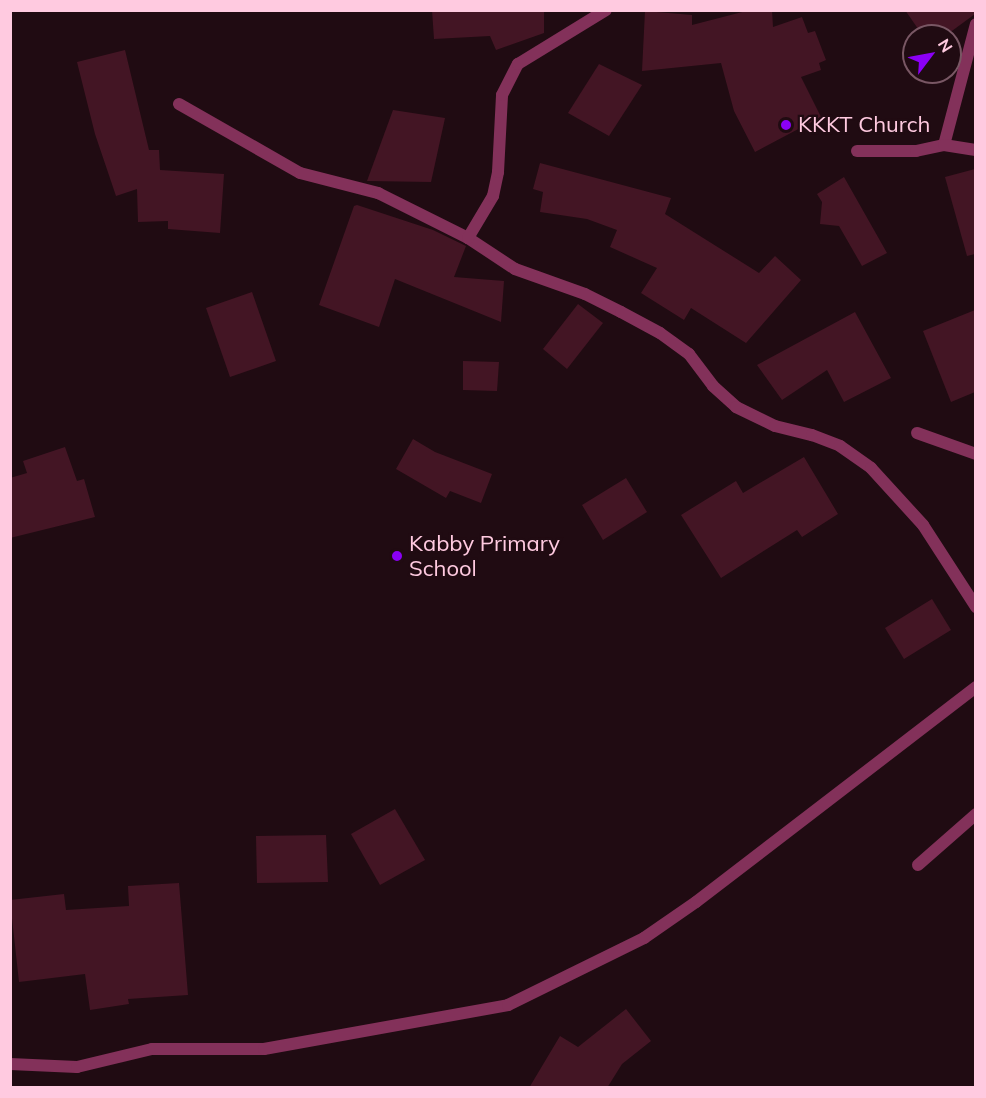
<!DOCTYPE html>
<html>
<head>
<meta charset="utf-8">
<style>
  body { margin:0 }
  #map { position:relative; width:986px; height:1098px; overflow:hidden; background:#200b12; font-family:Mulish,sans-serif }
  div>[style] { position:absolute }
  .building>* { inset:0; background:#431524 }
  .street>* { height:12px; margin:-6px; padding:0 6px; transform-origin:6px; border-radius:6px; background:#83315a }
  .dots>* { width:16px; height:16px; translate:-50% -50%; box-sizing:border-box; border:3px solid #200b12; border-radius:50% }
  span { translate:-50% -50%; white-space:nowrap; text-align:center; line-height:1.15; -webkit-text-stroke:4.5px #200b12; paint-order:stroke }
  .poi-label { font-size:22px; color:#ffcae0 }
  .left { translate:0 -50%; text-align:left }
  .frame { position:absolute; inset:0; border:12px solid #ffcae0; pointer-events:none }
  .north { position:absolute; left:902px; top:24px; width:60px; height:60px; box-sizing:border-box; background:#200b12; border:2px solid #795764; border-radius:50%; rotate:58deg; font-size:16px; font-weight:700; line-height:24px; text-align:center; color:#ffcae0 }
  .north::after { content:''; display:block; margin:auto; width:21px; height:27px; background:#8b00f5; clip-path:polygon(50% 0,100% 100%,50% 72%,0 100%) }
</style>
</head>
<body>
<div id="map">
  <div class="building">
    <div style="clip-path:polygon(432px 10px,544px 10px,544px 33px,496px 50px,490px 36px,434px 39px)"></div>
    <div style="clip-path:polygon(750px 10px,772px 10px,773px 27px,802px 17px,808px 33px,815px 31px,826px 60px,819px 63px,821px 70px,801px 77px,821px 117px,755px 152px,734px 111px,721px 63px,642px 71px,645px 11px,692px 15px,692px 25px)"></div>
    <div style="clip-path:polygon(905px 10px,975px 10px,975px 14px,945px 36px,923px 36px)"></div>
    <div style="clip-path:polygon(125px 50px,149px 150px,159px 150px,160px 170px,224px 174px,220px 233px,168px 229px,168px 221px,138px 222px,137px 189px,116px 196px,95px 134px,77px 62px)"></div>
    <div style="clip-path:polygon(599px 64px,642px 85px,609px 136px,568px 113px)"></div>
    <div style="clip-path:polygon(393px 110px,445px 118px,431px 182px,367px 181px)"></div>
    <div style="clip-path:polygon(540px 163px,671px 198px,665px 214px,759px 273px,775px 256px,801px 280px,746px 343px,691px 308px,684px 320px,641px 293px,657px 268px,610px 247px,617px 230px,587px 219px,540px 212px,543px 192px,533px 189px)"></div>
    <div style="clip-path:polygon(975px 169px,975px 254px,967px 256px,945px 177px)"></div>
    <div style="clip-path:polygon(844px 177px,887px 253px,862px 266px,839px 226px,820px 224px,822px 202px,817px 194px)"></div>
    <div style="clip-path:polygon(357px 205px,433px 230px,466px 246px,454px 277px,504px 281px,501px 322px,395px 279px,379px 327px,319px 305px,354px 206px)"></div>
    <div style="clip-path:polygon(252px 292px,276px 361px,230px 377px,206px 308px)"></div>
    <div style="clip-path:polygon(578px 304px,603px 323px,567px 369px,543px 349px)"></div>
    <div style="clip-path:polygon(975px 310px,975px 392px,951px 402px,923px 331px)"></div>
    <div style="clip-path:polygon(855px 312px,891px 378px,844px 402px,827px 370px,782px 400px,757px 365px)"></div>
    <div style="clip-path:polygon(463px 361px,499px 362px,497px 391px,463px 390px)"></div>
    <div style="clip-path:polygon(413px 439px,435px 452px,492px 474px,481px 503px,450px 491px,446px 498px,396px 469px)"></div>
    <div style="clip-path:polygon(65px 447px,77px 481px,84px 479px,95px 517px,10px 538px,10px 478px,27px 473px,23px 461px)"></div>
    <div style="clip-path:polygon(804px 457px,838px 514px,802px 537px,797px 530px,721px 578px,681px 515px,736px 481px,743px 493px)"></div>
    <div style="clip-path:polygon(626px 478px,647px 512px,603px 540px,582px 505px)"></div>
    <div style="clip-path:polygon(932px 599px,951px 630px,904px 659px,885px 628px)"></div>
    <div style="clip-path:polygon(395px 809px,425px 860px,380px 885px,351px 834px)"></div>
    <div style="clip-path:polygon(326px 835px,328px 882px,257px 883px,256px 836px)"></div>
    <div style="clip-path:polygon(179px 883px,188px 995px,128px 999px,129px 1004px,90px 1010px,85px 974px,19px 982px,10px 900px,64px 894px,66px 910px,129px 906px,128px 886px)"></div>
    <div style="clip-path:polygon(626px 1009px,651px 1041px,622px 1064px,607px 1088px,529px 1088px,560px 1036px,578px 1047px)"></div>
  </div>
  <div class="street">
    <div style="left:179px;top:104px;width:139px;rotate:29.7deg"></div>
    <div style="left:300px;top:173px;width:81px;rotate:14.4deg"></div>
    <div style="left:378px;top:193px;width:101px;rotate:26.6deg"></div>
    <div style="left:468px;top:238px;width:56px;rotate:33.4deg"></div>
    <div style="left:515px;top:269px;width:74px;rotate:19.7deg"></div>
    <div style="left:585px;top:294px;width:40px;rotate:26.6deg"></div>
    <div style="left:621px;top:312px;width:44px;rotate:28.3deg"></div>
    <div style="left:660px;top:333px;width:36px;rotate:36deg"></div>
    <div style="left:689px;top:354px;width:40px;rotate:53deg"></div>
    <div style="left:713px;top:386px;width:31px;rotate:42deg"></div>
    <div style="left:736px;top:407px;width:43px;rotate:26deg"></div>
    <div style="left:775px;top:426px;width:38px;rotate:14deg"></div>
    <div style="left:812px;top:435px;width:30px;rotate:21deg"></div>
    <div style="left:840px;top:446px;width:38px;rotate:35deg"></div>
    <div style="left:871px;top:468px;width:77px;rotate:47.6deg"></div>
    <div style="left:923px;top:525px;width:98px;rotate:57.1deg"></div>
    <div style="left:944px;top:145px;width:125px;rotate:-75.2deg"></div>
    <div style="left:857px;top:151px;width:59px"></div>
    <div style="left:916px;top:151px;width:29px;rotate:-12deg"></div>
    <div style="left:944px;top:145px;width:32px;rotate:9deg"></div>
    <div style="left:468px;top:238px;width:49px;rotate:-59.2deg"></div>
    <div style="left:493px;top:196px;width:25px;rotate:-78deg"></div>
    <div style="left:498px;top:172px;width:77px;rotate:-87deg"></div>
    <div style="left:502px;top:95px;width:35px;rotate:-63deg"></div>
    <div style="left:518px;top:64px;width:103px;rotate:-31.5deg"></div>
    <div style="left:917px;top:433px;width:63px;rotate:19.6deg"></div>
    <div style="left:918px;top:865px;width:77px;rotate:-41.3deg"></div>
    <div style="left:10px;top:1064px;width:67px;rotate:2.6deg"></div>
    <div style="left:77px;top:1067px;width:77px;rotate:-13.5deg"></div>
    <div style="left:152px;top:1049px;width:112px"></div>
    <div style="left:264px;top:1049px;width:248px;rotate:-10.2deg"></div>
    <div style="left:508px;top:1005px;width:152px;rotate:-26.2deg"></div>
    <div style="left:644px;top:938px;width:63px;rotate:-34.7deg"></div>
    <div style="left:696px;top:902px;width:353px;rotate:-37.5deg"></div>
  </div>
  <div class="dots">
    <div style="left:786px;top:125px;background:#8b00f5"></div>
    <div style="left:397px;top:556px;background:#8b00f5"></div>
  </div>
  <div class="poi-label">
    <span class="left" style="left:798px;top:125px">KKKT Church</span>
    <span class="left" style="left:409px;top:556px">Kabby Primary<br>School</span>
  </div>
  <div class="frame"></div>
  <div class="north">N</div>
</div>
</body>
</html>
